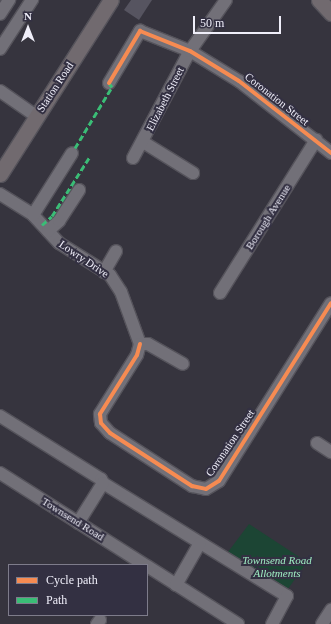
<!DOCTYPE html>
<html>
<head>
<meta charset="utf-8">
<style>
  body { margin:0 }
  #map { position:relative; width:331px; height:624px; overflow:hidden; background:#36343e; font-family:Georgia,serif }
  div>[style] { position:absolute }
  .green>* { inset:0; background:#1c4534 }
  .building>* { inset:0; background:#565460 }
  .roads { filter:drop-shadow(1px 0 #55535b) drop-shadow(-1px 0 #55535b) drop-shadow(0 1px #55535b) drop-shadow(0 -1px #55535b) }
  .minor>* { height:12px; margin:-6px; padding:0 6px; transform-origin:6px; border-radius:6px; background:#727078 }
  .major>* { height:15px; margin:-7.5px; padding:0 7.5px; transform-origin:7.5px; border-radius:7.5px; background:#716a6f }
  .quiet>* { height:3px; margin-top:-1.5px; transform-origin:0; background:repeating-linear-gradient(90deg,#3abd76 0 6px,transparent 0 9px) }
  .cycleway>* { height:4px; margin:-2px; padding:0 2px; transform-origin:2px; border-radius:2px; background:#f68b52 }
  span { translate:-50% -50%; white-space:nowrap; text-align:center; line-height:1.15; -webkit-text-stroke:4px #333042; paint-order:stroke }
  .street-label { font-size:11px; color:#efeef9 }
  .park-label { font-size:11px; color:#9fedc3; font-style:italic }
  .legend { position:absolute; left:8px; top:564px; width:140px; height:52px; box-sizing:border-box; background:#333042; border:1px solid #7e7c8b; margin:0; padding:5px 7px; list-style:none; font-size:12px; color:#efeef9 }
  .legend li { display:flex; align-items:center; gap:8px; height:20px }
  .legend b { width:20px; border:1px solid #7e7c8b }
  .north { position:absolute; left:8px; top:8px; width:40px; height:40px; -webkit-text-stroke:3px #333042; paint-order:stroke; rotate:0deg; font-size:11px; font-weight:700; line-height:16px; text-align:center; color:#efeef9 }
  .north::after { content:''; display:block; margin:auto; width:14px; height:18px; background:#efeef9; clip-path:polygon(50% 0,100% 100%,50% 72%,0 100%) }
  .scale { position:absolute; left:193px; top:16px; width:88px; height:18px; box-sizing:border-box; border:2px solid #efeef9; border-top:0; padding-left:5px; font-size:12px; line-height:14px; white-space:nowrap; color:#efeef9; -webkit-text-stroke:3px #333042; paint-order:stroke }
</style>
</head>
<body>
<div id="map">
  <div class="green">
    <div style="clip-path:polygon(249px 524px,307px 562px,283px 596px,225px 556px)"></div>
  </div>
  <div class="building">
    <div style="clip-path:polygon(131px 0,152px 0,139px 20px,124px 10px)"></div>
  </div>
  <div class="roads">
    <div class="minor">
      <div style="left:0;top:14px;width:17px;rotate:-57deg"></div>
      <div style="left:0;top:49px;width:59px;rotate:-56.9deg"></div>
      <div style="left:109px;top:83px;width:61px;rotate:-59.2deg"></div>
      <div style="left:140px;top:31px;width:54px;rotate:21.8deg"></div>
      <div style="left:190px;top:51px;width:57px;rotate:31.5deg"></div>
      <div style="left:239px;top:81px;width:117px;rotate:38deg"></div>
      <div style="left:0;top:91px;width:44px;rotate:34.8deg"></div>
      <div style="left:143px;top:142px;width:59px;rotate:31.8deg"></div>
      <div style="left:133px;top:158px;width:121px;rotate:-62deg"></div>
      <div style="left:190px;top:51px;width:62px;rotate:-54.8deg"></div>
      <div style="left:0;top:194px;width:39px;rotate:32deg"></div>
      <div style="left:33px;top:215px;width:38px;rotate:47deg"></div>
      <div style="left:59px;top:243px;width:60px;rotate:32.1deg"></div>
      <div style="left:110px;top:275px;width:20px;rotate:57deg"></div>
      <div style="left:121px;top:292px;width:55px;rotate:69.9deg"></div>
      <div style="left:33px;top:215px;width:73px;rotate:-57.8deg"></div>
      <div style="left:48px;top:231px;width:15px;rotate:-42deg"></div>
      <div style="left:59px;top:221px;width:37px;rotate:-57deg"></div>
      <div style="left:104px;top:272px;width:24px;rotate:-60deg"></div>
      <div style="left:220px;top:293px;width:181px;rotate:-57.9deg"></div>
      <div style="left:140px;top:344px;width:11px;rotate:105deg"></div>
      <div style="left:137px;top:355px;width:70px;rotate:122.1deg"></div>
      <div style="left:100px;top:414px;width:9px;rotate:84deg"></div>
      <div style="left:101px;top:423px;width:13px;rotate:48deg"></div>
      <div style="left:110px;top:433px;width:98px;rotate:32.9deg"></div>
      <div style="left:192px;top:486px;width:14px;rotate:12deg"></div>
      <div style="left:206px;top:489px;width:15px;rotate:-32deg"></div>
      <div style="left:219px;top:481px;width:210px;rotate:-57.8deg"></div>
      <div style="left:140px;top:344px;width:8px"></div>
      <div style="left:148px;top:344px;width:40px;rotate:29.7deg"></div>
      <div style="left:0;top:416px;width:119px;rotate:32deg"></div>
      <div style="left:101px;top:479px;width:4px;rotate:63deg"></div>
      <div style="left:103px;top:483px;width:216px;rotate:31.6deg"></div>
      <div style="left:287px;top:596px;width:32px;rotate:118deg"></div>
      <div style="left:317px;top:443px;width:17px;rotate:33deg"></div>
      <div style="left:0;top:473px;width:172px;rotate:32.4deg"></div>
      <div style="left:78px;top:523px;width:47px;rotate:-58deg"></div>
      <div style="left:147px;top:566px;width:108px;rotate:32.5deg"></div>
      <div style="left:176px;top:585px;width:48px;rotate:-60.3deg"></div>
      <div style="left:97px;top:624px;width:5px;rotate:-53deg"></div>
      <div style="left:322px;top:624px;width:17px;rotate:-57deg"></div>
    </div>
    <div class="major">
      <div style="left:319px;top:0;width:18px;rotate:47deg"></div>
      <div style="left:0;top:174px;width:206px;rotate:-57.5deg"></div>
    </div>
  </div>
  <div class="quiet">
    <div style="left:75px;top:148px;width:71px;rotate:-58.8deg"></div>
    <div style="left:112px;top:87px;width:5px;rotate:-127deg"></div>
    <div style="left:42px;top:225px;width:13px;rotate:-42deg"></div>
    <div style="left:52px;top:216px;width:69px;rotate:-57.5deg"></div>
  </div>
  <div class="cycleway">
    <div style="left:109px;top:83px;width:61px;rotate:-59.2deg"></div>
    <div style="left:140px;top:31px;width:54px;rotate:21.8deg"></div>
    <div style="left:190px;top:51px;width:57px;rotate:31.5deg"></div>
    <div style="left:239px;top:81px;width:117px;rotate:38deg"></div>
    <div style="left:140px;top:344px;width:11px;rotate:105deg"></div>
    <div style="left:137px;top:355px;width:70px;rotate:122.1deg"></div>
    <div style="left:100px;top:414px;width:9px;rotate:84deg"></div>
    <div style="left:101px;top:423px;width:13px;rotate:48deg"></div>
    <div style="left:110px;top:433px;width:98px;rotate:32.9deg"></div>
    <div style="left:192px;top:486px;width:14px;rotate:12deg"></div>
    <div style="left:206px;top:489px;width:15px;rotate:-32deg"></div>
    <div style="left:219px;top:481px;width:210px;rotate:-57.8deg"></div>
  </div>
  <div class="street-label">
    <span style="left:55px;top:87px;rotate:-57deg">Station Road</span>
    <span style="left:165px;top:99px;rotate:-63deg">Elizabeth Street</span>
    <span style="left:277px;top:99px;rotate:38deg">Coronation Street</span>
    <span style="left:268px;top:217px;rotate:-58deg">Borough Avenue</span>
    <span style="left:84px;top:259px;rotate:34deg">Lowry Drive</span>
    <span style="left:230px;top:443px;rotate:-56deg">Coronation Street</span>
    <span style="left:73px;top:519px;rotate:32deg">Townsend Road</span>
  </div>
  <div class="park-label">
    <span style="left:277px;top:567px">Townsend Road<br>Allotments</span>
  </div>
  <ul class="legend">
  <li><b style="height:5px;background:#f68b52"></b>Cycle path</li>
  <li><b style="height:5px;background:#3abd76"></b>Path</li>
  </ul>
  <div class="north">N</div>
  <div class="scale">50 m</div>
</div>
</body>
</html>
